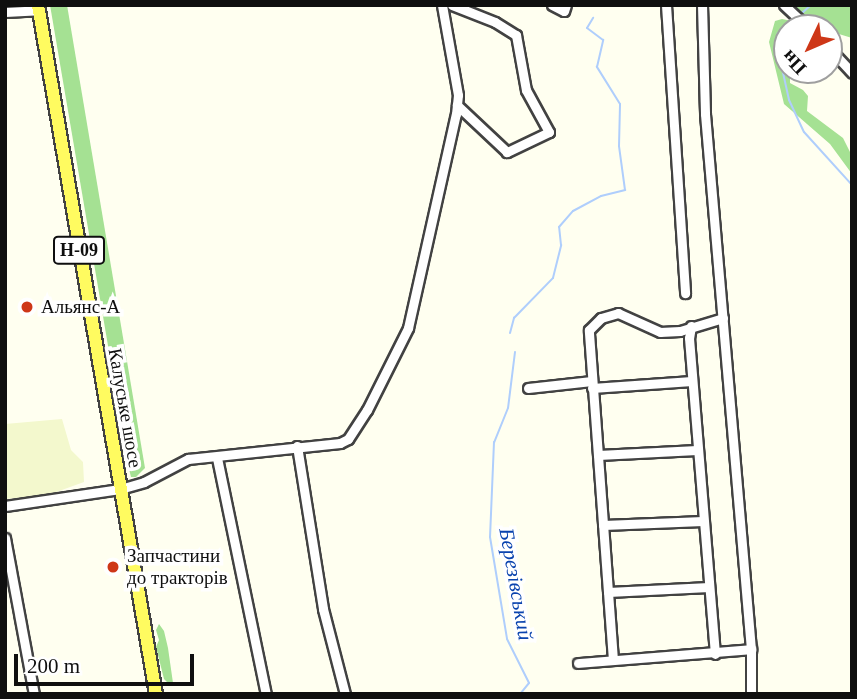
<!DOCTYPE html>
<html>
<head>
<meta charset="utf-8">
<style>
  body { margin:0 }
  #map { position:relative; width:857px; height:699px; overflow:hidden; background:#fffff0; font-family:Georgia,serif }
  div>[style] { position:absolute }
  .farmland>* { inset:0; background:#f3f8cd }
  .forest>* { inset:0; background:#a5e193 }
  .stream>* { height:2px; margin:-1px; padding:0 1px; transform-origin:1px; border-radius:1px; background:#afcefc }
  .roads { filter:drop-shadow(2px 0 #424242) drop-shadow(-2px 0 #424242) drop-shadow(0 2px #424242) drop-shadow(0 -2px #424242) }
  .minor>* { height:9px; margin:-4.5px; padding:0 4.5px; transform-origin:4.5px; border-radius:4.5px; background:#fff }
  .major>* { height:12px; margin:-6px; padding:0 6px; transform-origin:6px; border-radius:6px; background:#fffb60 }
  .dots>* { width:19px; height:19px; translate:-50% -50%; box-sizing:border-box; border:4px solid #fff; border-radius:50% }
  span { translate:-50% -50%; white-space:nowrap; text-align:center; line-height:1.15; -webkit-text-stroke:7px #fff; paint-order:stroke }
  .shield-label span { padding:2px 5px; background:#fff; border:2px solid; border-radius:5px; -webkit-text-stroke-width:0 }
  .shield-label { font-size:18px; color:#0f0f0f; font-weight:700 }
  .poi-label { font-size:19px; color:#0f0f0f }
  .left { translate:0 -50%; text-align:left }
  .street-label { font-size:19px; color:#0f0f0f }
  .water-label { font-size:21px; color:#0a43ae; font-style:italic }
  .frame { position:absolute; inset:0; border:7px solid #0f0f0f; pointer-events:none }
  .north { position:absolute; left:773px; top:14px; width:70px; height:70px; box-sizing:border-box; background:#fff; border:2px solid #9f9f9f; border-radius:50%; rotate:226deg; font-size:19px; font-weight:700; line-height:28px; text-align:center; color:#0f0f0f }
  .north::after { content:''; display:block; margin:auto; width:24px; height:32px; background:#ce3717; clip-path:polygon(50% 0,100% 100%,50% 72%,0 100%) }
  .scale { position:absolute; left:14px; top:654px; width:180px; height:32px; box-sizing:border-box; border:4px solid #0f0f0f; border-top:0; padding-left:9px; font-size:21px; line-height:24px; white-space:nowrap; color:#0f0f0f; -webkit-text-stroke:5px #fff; paint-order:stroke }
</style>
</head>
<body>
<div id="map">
  <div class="farmland">
    <div style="clip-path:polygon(62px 419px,71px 450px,83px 462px,84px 482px,48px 495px,5px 499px,5px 424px)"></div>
  </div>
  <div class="forest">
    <div style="clip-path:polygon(50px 5px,67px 5px,145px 468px,136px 477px,131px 477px,129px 469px)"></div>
    <div style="clip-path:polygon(793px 5px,852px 5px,852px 38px,829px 31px,829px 28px,821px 28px)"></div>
    <div style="clip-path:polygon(782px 19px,797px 22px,804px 28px,787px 28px,783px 46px,787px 53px,787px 70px,790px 70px,790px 83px,803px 90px,808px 96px,807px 111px,843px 138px,852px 156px,852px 174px,830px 144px,784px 104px,769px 42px,775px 21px)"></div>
    <div style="clip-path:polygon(159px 624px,164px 631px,168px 648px,173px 683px,170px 685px,164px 679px,156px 647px,159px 640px,156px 630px)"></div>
  </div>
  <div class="stream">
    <div style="left:801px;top:14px;width:13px;rotate:-42deg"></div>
    <div style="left:794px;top:20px;width:21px;rotate:141deg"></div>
    <div style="left:778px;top:33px;width:26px;rotate:86deg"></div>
    <div style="left:780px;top:59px;width:42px;rotate:77.6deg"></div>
    <div style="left:789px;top:100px;width:35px;rotate:65deg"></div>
    <div style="left:804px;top:132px;width:72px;rotate:47.8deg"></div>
    <div style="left:510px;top:333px;width:16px;rotate:-75deg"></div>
    <div style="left:514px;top:318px;width:56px;rotate:-45.7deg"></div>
    <div style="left:553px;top:278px;width:34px;rotate:-76deg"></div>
    <div style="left:561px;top:245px;width:18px;rotate:-96deg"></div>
    <div style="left:559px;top:227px;width:21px;rotate:-49deg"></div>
    <div style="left:573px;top:211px;width:32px;rotate:-28deg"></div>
    <div style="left:601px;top:196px;width:25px;rotate:-14deg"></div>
    <div style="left:625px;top:190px;width:44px;rotate:-97.8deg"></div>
    <div style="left:619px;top:146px;width:42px;rotate:-88.6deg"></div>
    <div style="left:620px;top:104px;width:44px;rotate:-121.9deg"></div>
    <div style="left:597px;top:67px;width:28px;rotate:-77deg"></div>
    <div style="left:603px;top:40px;width:20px;rotate:-143deg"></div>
    <div style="left:587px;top:28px;width:12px;rotate:-59deg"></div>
    <div style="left:515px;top:352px;width:56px;rotate:97.1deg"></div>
    <div style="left:508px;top:408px;width:37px;rotate:112deg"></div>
    <div style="left:494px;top:442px;width:95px;rotate:92.4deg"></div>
    <div style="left:490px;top:537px;width:103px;rotate:80.5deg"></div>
    <div style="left:507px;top:639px;width:49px;rotate:63.4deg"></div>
    <div style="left:529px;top:683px;width:14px;rotate:129deg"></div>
  </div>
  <div class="roads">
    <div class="minor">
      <div style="left:452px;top:5px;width:46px;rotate:21.6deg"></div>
      <div style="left:495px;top:22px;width:25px;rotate:32deg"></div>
      <div style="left:516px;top:35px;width:56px;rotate:79.7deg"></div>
      <div style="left:526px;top:90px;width:48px;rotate:61.3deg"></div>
      <div style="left:549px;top:132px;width:47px;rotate:154.5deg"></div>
      <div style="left:507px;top:152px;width:69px;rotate:-136.8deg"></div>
      <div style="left:552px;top:5px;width:13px;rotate:27deg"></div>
      <div style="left:564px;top:11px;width:6px;rotate:-72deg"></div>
      <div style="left:666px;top:5px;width:289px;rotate:86.2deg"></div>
      <div style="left:702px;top:5px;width:109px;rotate:88.4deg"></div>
      <div style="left:705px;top:114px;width:537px;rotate:85.09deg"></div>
      <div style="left:751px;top:649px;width:45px;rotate:90deg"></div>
      <div style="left:784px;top:5px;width:34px;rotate:43deg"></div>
      <div style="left:5px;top:12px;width:34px;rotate:-3deg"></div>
      <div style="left:829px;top:48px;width:34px;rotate:47deg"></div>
      <div style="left:691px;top:326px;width:12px;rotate:99deg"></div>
      <div style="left:689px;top:338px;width:317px;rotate:85.3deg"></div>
      <div style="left:528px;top:388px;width:64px;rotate:-6.2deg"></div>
      <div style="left:592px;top:388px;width:100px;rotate:-4deg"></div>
      <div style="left:297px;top:446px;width:165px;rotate:80.9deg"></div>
      <div style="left:323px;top:609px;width:88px;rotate:75.5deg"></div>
      <div style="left:598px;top:455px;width:99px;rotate:-2.9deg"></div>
      <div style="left:217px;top:458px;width:241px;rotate:78.3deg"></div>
      <div style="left:5px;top:506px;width:116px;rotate:-8.4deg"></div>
      <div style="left:120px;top:489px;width:25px;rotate:-16deg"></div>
      <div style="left:144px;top:482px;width:50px;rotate:-27.6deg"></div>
      <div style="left:188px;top:459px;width:153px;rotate:-6deg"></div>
      <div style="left:340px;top:443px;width:9px;rotate:-27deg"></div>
      <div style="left:348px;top:439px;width:35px;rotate:-57deg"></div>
      <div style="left:367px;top:410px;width:92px;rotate:-63.4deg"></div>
      <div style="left:408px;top:328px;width:219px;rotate:-77.4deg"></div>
      <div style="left:456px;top:114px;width:19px;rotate:-84deg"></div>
      <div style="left:458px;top:95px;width:91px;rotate:-100.1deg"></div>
      <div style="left:603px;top:525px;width:100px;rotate:-2.3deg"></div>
      <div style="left:5px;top:538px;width:159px;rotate:79.5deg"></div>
      <div style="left:608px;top:592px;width:101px;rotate:-2.8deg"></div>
      <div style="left:613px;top:660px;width:331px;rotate:-94.2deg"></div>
      <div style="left:589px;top:330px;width:17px;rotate:-45deg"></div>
      <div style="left:601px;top:318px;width:18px;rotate:-16deg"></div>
      <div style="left:618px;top:313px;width:46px;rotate:24.3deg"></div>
      <div style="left:660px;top:332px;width:20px;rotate:-3deg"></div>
      <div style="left:680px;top:331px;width:45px;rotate:-16.8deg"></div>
      <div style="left:578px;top:663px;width:174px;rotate:-4.6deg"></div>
    </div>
    <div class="major">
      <div style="left:38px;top:5px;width:699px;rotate:80.28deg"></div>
    </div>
  </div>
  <div class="dots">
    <div style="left:27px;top:307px;background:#ce3717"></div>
    <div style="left:113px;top:567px;background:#ce3717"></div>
  </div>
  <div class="shield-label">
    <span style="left:79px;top:250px">Н-09</span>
  </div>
  <div class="poi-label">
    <span class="left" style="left:41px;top:307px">Альянс-А</span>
    <span class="left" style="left:127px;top:567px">Запчастини<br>до тракторів</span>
  </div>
  <div class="street-label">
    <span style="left:125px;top:408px;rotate:80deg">Калуське шосе</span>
  </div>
  <div class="water-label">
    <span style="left:516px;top:584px;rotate:80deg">Березівський</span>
  </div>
  <div class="frame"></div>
  <div class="north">Пн</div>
  <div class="scale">200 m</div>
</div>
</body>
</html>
